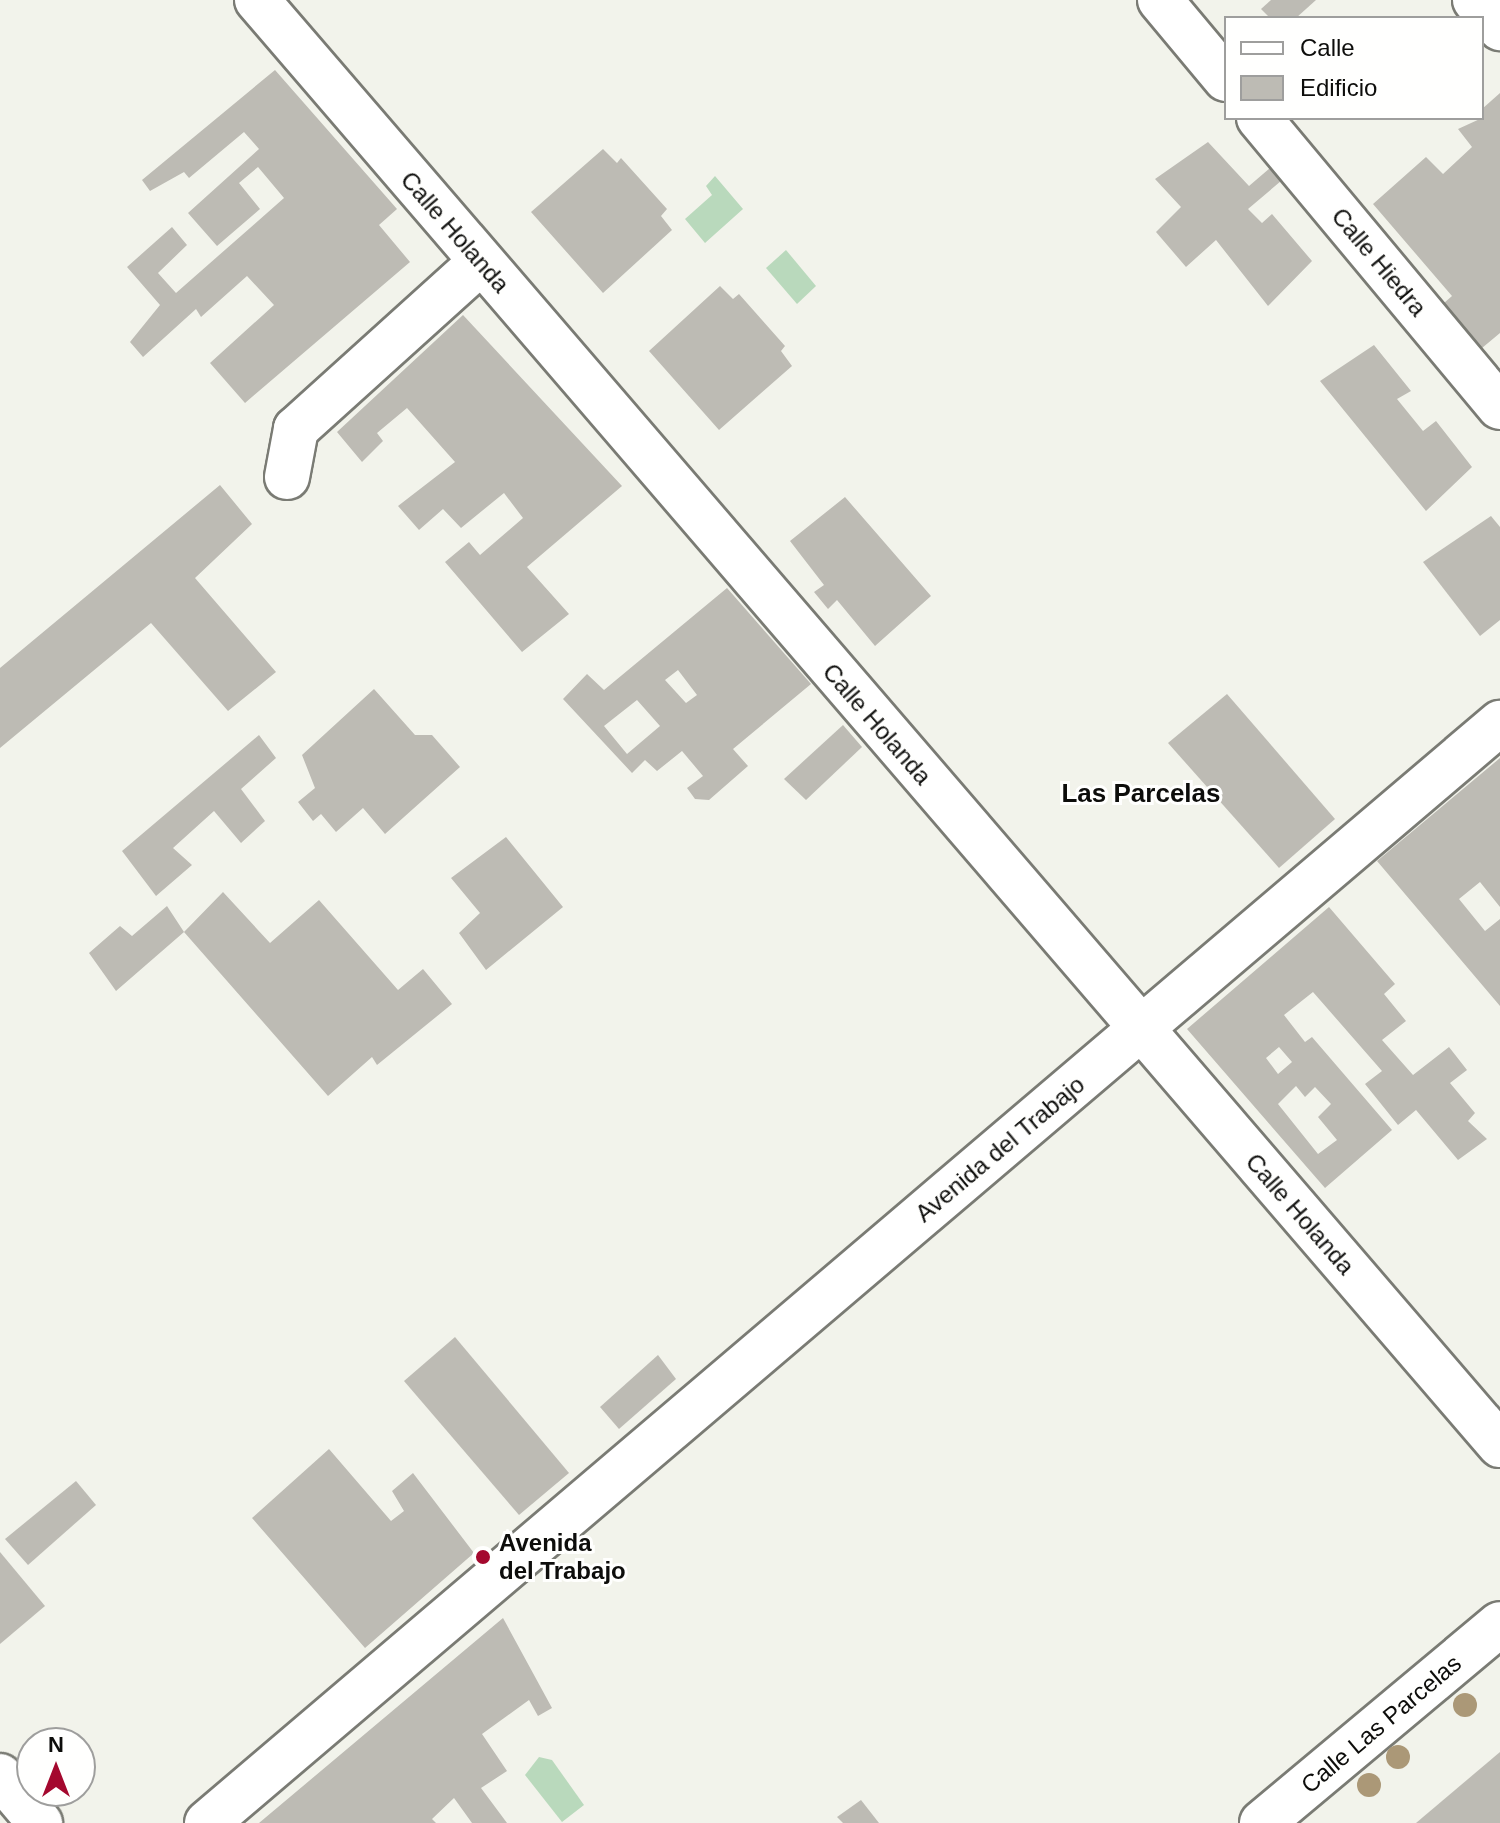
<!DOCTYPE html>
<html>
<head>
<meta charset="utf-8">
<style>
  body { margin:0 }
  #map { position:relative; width:1500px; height:1823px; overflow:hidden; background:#f2f3eb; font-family:Arial,sans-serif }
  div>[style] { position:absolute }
  .water>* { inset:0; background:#b9d9bc }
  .building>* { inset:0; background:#bdbbb4 }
  .roads { filter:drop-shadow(2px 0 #7a7b74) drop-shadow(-2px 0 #7a7b74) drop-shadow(0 2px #7a7b74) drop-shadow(0 -2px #7a7b74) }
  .street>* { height:44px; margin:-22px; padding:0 22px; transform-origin:22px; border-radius:22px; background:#fff }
  .secondary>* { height:44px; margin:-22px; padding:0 22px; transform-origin:22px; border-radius:22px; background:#fff }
  .trees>* { width:24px; height:24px; margin:-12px; border-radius:50%; background:#ab9877 }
  .dots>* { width:22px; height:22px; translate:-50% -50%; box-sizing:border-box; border:4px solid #fffffe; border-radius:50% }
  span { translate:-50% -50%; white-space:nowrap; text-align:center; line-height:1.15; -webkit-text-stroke:6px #fffffe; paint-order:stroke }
  .street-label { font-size:24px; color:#0d0d0b }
  .poi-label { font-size:24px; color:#0d0d0b; font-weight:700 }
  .left { translate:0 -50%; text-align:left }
  .neighbourhood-label { font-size:26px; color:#0d0d0b; font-weight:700 }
  .legend { position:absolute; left:1224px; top:16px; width:260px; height:104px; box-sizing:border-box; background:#fffffe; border:2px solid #9e9e9d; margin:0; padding:10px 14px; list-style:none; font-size:24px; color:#0d0d0b }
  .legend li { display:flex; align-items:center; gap:16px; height:40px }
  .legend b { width:40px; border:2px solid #9e9e9d }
  .north { position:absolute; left:16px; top:1727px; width:80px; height:80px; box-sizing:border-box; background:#fffffe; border:2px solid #9e9e9d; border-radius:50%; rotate:0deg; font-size:22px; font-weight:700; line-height:32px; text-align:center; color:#0d0d0b }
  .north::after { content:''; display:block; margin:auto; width:28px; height:36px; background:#a4082e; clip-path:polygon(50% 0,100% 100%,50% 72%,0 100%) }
</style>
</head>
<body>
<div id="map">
  <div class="water">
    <div style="clip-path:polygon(715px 176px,743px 209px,705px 243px,685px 219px,712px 195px,706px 186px)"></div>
    <div style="clip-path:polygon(786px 250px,816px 286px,797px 304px,766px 268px)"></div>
    <div style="clip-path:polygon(539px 1757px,552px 1760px,584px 1805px,562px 1822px,525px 1775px)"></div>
  </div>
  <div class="building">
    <div style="clip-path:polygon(1271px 0,1316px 0,1296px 18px,1270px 18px,1261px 9px)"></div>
    <div style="clip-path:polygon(275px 70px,397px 209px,379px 225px,410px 262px,245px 403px,210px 363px,274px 305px,247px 276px,201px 317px,196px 309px,143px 357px,130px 342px,160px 305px,127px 267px,172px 227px,187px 245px,158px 273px,176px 293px,284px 198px,258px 167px,239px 183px,260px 209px,217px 246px,188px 213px,259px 149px,244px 132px,189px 178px,184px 172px,150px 191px,142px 180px)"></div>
    <div style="clip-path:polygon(1500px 93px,1500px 333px,1482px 348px,1444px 303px,1452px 296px,1373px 204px,1426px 157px,1443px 174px,1472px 147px,1458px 129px,1482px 118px,1482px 109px)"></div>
    <div style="clip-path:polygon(1208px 142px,1249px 186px,1270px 168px,1281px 181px,1248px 209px,1262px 223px,1272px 214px,1312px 261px,1268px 306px,1216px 240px,1186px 267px,1156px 232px,1181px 207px,1155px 179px)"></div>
    <div style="clip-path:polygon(603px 149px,617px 163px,621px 158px,667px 209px,661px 216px,672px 230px,603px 293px,531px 212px)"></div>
    <div style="clip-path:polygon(720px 286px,733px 299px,739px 294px,785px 346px,781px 351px,792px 366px,719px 430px,649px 351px)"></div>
    <div style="clip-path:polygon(463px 315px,622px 486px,527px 567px,569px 614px,522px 652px,445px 562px,469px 542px,480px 555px,523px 518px,504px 493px,461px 528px,443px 509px,419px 530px,398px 506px,455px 462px,407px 408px,377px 433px,383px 441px,362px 462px,337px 432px)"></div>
    <div style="clip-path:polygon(1374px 345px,1411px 391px,1397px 399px,1423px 431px,1436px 421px,1472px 467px,1426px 511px,1320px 381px)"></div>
    <div style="clip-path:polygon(220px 485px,252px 524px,195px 578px,276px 672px,228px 711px,151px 623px,0 748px,0 668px)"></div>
    <div style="clip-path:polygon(845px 497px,931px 596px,875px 646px,837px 600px,828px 609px,814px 592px,824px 585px,790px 541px)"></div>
    <div style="clip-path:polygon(1491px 516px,1500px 527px,1500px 620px,1480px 636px,1423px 562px)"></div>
    <div style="clip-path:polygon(evenodd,727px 588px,811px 684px,733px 749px,748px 766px,709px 800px,695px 799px,687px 788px,703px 776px,682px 751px,657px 771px,645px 760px,632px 773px,563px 699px,587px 674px,604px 690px,727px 588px,678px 670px,697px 695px,686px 703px,665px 680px,678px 670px,727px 588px,637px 700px,660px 726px,627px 754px,604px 726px,637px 700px)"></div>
    <div style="clip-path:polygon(374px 689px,415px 735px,432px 735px,460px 767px,385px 834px,363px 808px,336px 832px,321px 814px,313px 821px,298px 802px,315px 788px,302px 755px)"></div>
    <div style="clip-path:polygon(1227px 694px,1335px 819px,1279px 868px,1168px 743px)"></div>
    <div style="clip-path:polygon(843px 725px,862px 747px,806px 800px,784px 779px)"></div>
    <div style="clip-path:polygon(259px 735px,276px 758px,241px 789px,265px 821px,241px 843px,214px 811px,173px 848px,192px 865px,156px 896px,122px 851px)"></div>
    <div style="clip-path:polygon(1500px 758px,1500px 907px,1480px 882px,1459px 899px,1485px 931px,1500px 919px,1500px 1006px,1377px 861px)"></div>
    <div style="clip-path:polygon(506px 837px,563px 907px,486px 970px,459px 933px,480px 913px,451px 878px)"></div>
    <div style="clip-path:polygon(223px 892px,270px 943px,319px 900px,398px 990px,423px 969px,452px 1004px,377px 1065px,372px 1057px,328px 1096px,184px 932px,116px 991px,89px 953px,120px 926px,132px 936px,167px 906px,184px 932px)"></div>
    <div style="clip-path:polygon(evenodd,1329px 907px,1395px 984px,1384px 994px,1406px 1021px,1382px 1040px,1413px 1075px,1449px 1047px,1467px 1070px,1450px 1083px,1475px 1113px,1468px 1121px,1487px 1139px,1458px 1160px,1416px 1110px,1398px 1125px,1365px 1084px,1382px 1071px,1313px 992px,1284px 1015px,1305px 1042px,1312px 1037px,1392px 1130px,1325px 1188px,1187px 1029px,1329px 907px,1279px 1047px,1292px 1062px,1278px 1074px,1266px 1058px,1279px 1047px,1329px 907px,1296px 1086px,1305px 1097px,1315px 1087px,1331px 1104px,1318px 1117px,1337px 1140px,1318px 1154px,1278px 1104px,1296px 1086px)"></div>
    <div style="clip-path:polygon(455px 1337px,569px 1473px,519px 1515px,404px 1381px)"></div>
    <div style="clip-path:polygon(658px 1355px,676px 1379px,619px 1429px,600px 1407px)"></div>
    <div style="clip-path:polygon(329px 1449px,391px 1521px,404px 1511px,392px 1491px,413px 1473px,474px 1553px,365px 1648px,252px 1518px)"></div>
    <div style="clip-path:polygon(76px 1481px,96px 1505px,28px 1565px,5px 1539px)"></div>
    <div style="clip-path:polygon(0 1552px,45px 1606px,0 1644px)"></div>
    <div style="clip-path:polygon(503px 1618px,552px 1708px,538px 1716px,529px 1700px,482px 1734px,507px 1771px,481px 1788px,507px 1823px,472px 1823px,454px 1798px,432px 1819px,436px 1823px,259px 1823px)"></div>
    <div style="clip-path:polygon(1500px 1752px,1500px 1823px,1416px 1823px)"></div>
    <div style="clip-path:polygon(861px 1800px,879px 1823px,843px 1823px,837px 1817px)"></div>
  </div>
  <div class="roads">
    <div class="street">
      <div style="left:257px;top:0;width:1906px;rotate:49.3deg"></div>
      <div style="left:1160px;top:0;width:103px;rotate:50.1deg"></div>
      <div style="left:1475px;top:0;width:38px;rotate:48deg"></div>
      <div style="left:1259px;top:118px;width:376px;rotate:50.2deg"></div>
      <div style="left:287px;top:477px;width:49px;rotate:-79.4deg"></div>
      <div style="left:296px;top:429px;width:249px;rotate:-42.1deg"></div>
      <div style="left:0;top:1776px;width:62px;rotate:49.6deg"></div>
      <div style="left:1262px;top:1823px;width:310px;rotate:-39.9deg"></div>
    </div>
    <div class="secondary">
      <div style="left:207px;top:1823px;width:1698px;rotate:-40.39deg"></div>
    </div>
  </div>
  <div class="trees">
    <div style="left:1465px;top:1705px"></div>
    <div style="left:1398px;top:1757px"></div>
    <div style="left:1369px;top:1785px"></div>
  </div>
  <div class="dots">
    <div style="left:483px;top:1557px;background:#a4082e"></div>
  </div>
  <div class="street-label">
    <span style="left:455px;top:232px;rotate:49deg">Calle Holanda</span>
    <span style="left:1379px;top:262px;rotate:50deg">Calle Hiedra</span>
    <span style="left:877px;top:724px;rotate:49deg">Calle Holanda</span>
    <span style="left:1000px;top:1149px;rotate:-40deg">Avenida del Trabajo</span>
    <span style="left:1300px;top:1214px;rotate:49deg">Calle Holanda</span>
    <span style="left:1381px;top:1724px;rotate:-40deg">Calle Las Parcelas</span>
  </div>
  <div class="poi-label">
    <span class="left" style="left:499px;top:1557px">Avenida<br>del Trabajo</span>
  </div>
  <div class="neighbourhood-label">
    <span style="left:1141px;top:794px">Las Parcelas</span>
  </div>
  <ul class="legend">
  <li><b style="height:10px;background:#fff"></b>Calle</li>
  <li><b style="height:22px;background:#bdbbb4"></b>Edificio</li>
  </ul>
  <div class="north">N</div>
</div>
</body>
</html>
